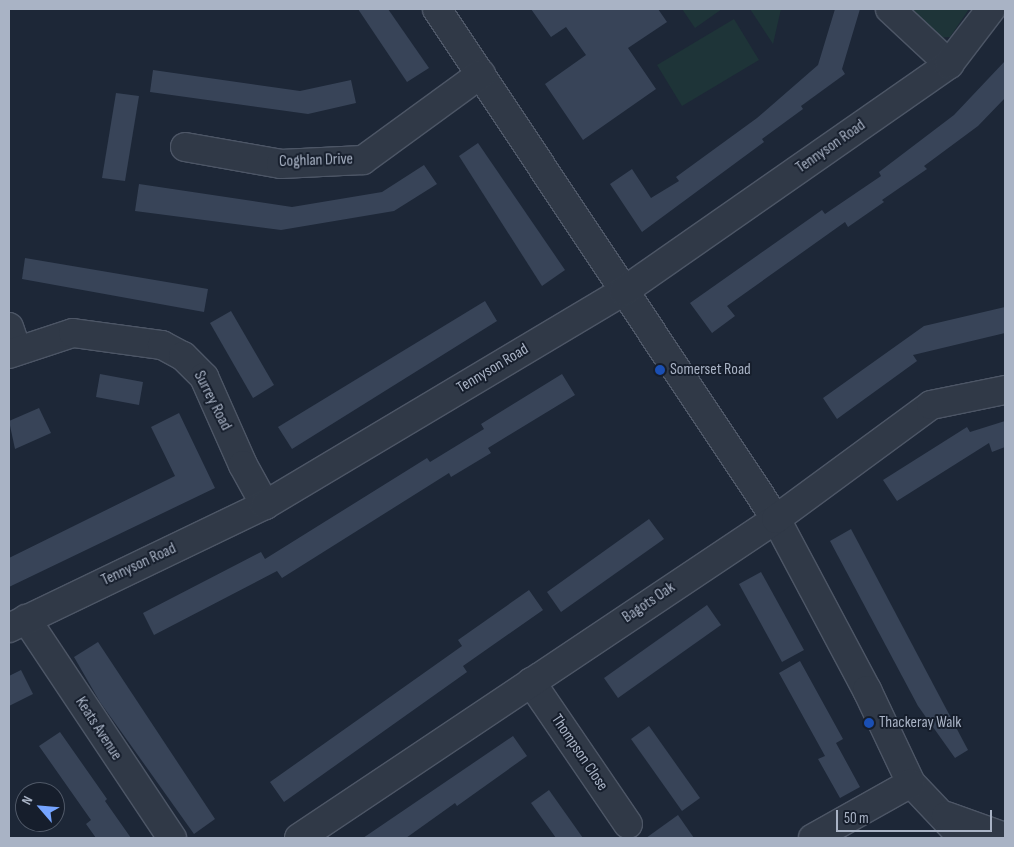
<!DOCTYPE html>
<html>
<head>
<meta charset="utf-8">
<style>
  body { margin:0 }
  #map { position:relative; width:1014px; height:847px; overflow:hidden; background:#1d2737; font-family:"Sofia Sans Condensed",sans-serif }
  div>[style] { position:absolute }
  .green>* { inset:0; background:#1e3438 }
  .building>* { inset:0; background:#384458 }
  .roads { filter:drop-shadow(1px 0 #4d5666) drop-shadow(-1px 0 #4d5666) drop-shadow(0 1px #4d5666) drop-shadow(0 -1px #4d5666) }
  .minor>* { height:28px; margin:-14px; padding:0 14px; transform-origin:14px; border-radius:14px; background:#303947 }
  .dots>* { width:14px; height:14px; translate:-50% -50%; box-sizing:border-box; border:2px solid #161e2c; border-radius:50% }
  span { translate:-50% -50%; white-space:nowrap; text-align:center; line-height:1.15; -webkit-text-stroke:4px #161e2c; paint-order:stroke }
  .street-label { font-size:16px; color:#a9b3c5 }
  .poi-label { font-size:16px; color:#a9b3c5 }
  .left { translate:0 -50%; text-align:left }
  .frame { position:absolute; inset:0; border:10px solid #a9b3c5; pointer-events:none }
  .north { position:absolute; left:15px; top:782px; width:50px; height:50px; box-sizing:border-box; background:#161e2c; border:1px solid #515a69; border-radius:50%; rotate:297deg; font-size:14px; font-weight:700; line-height:20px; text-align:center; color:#a9b3c5 }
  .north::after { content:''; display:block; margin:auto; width:18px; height:22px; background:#75a4ff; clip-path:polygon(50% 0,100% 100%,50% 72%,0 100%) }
  .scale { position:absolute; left:836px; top:810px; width:156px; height:22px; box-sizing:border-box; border:2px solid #a9b3c5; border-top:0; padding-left:6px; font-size:15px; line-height:18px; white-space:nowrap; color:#a9b3c5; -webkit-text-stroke:4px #161e2c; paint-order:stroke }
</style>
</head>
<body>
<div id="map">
  <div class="green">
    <div style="clip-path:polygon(682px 9px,722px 9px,695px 28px)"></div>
    <div style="clip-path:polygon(750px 9px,781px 9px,773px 44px)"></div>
    <div style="clip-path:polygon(903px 9px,969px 9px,950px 37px,935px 38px)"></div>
    <div style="clip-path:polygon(734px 19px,759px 60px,682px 106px,657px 65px)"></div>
  </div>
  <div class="building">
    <div style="clip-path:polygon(358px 9px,388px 9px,429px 68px,407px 82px)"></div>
    <div style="clip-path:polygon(531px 9px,658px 9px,667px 22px,628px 48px,656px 89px,583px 140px,545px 84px,586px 55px,566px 27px,551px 37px)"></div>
    <div style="clip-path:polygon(835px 9px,860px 9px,842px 69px,845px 74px,801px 106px,803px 109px,762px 139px,764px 142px,642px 232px,610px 184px,632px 169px,651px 198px,679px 181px,676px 177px,757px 118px,818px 65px)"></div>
    <div style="clip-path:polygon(1005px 61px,1005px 98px,978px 126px,924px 166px,927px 169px,882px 200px,884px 202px,848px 227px,845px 222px,727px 306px,735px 316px,712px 333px,690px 303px,822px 210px,825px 214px,881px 176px,879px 172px,954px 115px)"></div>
    <div style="clip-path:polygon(153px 70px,300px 91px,351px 80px,356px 103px,308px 114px,150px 92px)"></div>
    <div style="clip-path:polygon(116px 93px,139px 96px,125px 181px,102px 178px)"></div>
    <div style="clip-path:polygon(478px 143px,565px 270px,542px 286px,459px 156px)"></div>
    <div style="clip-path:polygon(424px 165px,437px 184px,394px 211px,281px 230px,135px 211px,139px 184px,292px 207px,382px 192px)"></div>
    <div style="clip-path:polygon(25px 258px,208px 289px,204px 312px,22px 279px)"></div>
    <div style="clip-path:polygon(485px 301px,497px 321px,292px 449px,278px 427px)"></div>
    <div style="clip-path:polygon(1005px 307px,1005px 333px,913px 355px,917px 361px,837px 419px,823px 398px,924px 326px)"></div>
    <div style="clip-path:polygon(231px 311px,274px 385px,253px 398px,210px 323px)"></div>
    <div style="clip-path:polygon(100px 374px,143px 382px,139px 405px,96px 397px)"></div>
    <div style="clip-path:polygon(562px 374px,575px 395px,488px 448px,491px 453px,451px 477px,449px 473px,282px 578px,277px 571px,154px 635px,143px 613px,261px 552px,265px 559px,427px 458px,430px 462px,484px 429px,481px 424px)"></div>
    <div style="clip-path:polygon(39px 408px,51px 433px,15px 449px,9px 421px)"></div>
    <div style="clip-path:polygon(179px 413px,215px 488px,9px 587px,9px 558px,175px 476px,151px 427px)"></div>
    <div style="clip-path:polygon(1005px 421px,1005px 447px,992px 452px,989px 443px,897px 501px,883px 480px,967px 427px,970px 432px)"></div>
    <div style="clip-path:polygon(649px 519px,664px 539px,561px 612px,547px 592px)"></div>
    <div style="clip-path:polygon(851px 529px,968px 750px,955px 758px,918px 706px,830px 541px)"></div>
    <div style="clip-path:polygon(761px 572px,804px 650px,782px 662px,739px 584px)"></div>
    <div style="clip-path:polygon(529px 590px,543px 610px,463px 666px,467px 672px,284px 802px,270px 782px,462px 646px,458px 640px)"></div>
    <div style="clip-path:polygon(707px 605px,721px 625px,618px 698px,604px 678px)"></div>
    <div style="clip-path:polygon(98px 642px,215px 819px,194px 834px,100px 702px,74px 657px)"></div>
    <div style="clip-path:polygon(800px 661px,843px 739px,836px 743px,860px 787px,840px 798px,818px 759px,825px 756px,779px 673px)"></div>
    <div style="clip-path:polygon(21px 670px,33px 694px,9px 706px,9px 676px)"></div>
    <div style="clip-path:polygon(649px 726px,700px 798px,682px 811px,631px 739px)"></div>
    <div style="clip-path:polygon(60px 732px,107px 799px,105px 801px,131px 838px,96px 838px,86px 824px,91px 820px,39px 746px)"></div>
    <div style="clip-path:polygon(513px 736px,527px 756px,457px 806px,455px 803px,406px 838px,363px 838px)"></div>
    <div style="clip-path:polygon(549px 790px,583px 838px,556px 838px,531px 803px)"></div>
    <div style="clip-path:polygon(678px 815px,694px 838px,646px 838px)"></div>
  </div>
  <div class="roads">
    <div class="minor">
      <div style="left:437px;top:9px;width:612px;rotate:56.39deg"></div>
      <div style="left:776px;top:519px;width:194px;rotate:62deg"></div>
      <div style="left:867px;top:690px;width:103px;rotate:64.7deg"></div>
      <div style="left:911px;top:783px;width:76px;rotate:46.6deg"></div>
      <div style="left:890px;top:9px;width:81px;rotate:43deg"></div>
      <div style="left:185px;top:147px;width:97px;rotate:10deg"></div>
      <div style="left:281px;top:164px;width:82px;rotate:-2.8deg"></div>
      <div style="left:363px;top:160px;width:146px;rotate:-36.1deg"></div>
      <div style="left:9px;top:327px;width:24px;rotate:71deg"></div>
      <div style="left:9px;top:354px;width:67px;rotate:-18.2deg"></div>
      <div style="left:73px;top:333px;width:90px;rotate:7.7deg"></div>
      <div style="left:162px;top:345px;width:24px;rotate:28deg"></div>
      <div style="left:183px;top:356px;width:30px;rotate:45deg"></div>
      <div style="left:204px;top:377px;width:96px;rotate:66.1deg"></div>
      <div style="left:243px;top:465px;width:46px;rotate:61.2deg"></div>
      <div style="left:26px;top:619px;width:263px;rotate:56.3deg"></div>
      <div style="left:9px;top:628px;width:284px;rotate:-25.7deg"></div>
      <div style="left:265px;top:505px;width:418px;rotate:-30.8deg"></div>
      <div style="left:624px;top:291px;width:396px;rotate:-34.9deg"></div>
      <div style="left:949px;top:64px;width:69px;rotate:-52.6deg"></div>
      <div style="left:531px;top:682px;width:172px;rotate:55.7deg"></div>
      <div style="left:946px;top:816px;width:63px;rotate:19.6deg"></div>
      <div style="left:299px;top:838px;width:574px;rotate:-33.77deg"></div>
      <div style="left:776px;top:519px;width:192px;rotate:-36.3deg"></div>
      <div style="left:931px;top:405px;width:76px;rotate:-11.5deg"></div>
      <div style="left:813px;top:838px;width:112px;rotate:-29.3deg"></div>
    </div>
  </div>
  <div class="dots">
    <div style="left:660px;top:370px;background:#1a4fb4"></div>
    <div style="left:869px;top:723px;background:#1a4fb4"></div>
  </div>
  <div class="street-label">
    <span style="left:831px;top:147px;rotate:-35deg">Tennyson Road</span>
    <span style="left:316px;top:161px;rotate:-2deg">Coghlan Drive</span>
    <span style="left:493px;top:369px;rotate:-31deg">Tennyson Road</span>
    <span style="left:212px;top:401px;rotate:63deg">Surrey Road</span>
    <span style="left:139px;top:565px;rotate:-25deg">Tennyson Road</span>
    <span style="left:649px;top:603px;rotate:-34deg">Bagots Oak</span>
    <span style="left:98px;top:729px;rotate:57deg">Keats Avenue</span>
    <span style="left:579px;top:753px;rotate:56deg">Thompson Close</span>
  </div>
  <div class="poi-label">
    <span class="left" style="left:670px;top:370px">Somerset Road</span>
    <span class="left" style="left:879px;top:723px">Thackeray Walk</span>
  </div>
  <div class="frame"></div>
  <div class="north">N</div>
  <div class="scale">50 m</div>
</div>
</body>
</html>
